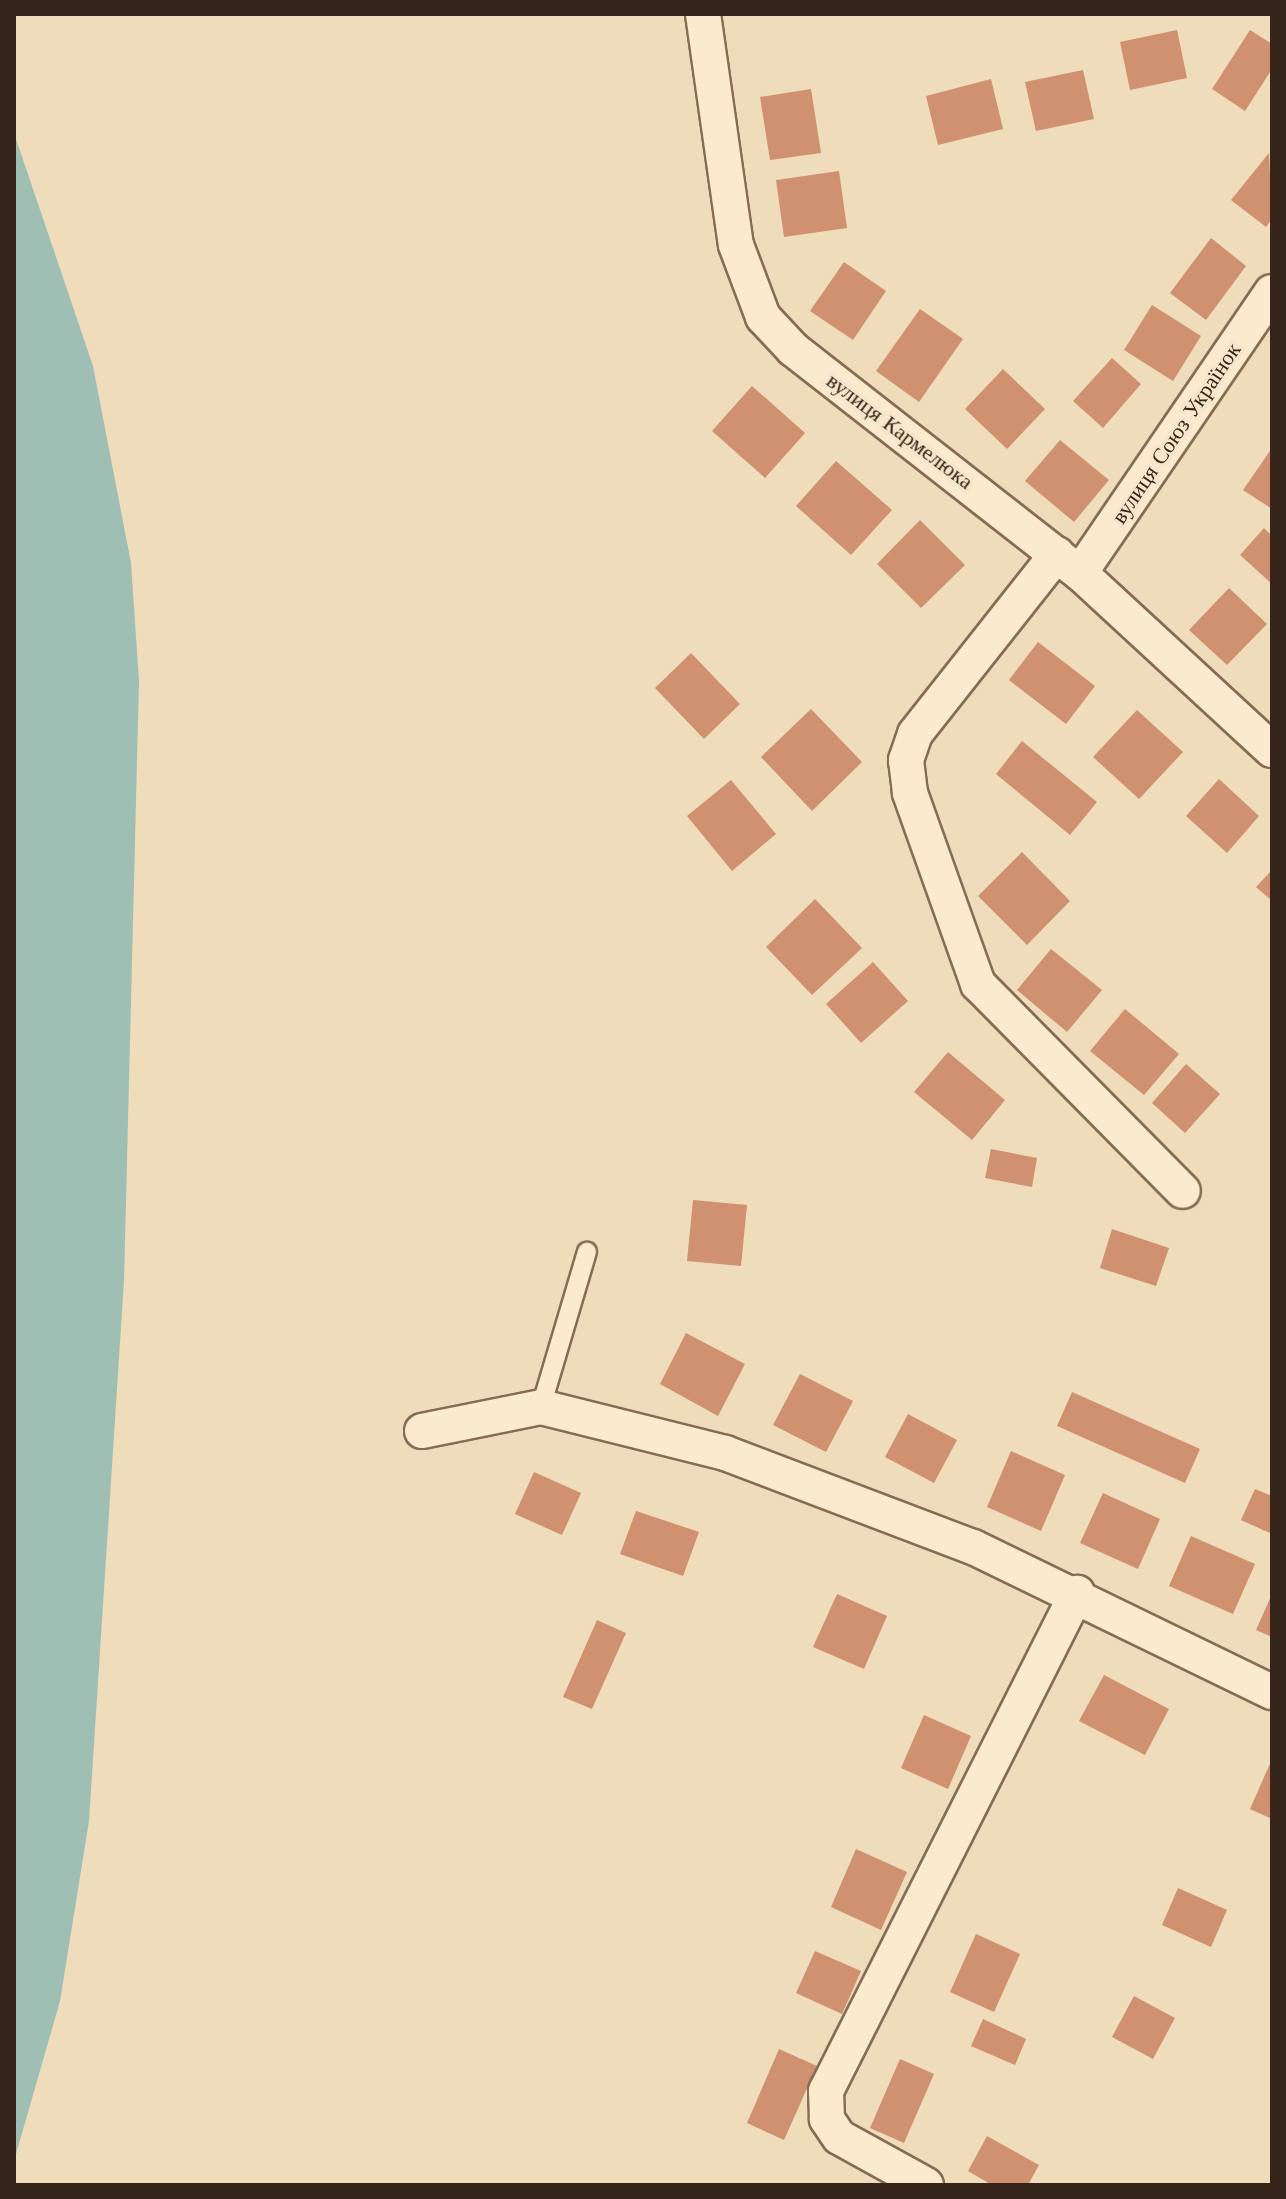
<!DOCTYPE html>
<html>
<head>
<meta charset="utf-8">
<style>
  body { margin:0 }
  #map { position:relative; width:1286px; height:2199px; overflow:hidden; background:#efdcbb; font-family:"Libre Baskerville",serif }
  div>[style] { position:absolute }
  .water>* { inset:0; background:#a0bfb4 }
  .building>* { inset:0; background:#cf916f }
  .roads { filter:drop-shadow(2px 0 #866c55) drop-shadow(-2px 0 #866c55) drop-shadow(0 2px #866c55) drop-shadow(0 -2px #866c55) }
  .service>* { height:18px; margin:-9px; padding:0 9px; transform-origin:9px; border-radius:9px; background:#faeace }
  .minor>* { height:34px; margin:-17px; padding:0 17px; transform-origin:17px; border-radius:17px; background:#faeace }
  span { translate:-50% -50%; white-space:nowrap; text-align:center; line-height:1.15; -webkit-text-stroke:7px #f6e7cb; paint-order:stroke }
  .street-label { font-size:22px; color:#35251a }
  .frame { position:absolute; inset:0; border:16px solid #35251a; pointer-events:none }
</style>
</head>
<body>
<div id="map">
  <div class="water">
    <div style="clip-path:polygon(14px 133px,93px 366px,131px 563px,139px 681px,124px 1281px,89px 1821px,60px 2001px,14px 2161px)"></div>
  </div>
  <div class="building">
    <div style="clip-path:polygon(1177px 30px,1187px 78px,1130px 90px,1120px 42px)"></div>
    <div style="clip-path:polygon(1250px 30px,1272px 44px,1272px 69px,1245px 111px,1212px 89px)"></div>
    <div style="clip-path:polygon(1083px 70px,1094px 119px,1036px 131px,1025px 82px)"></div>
    <div style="clip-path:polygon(991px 79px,1003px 129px,938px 145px,926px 96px)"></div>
    <div style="clip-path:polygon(811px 89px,821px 153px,770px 160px,760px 97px)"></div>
    <div style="clip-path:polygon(1269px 153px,1272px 219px,1266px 227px,1231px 200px)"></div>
    <div style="clip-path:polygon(839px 171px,847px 228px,784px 237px,776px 180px)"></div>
    <div style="clip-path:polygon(1211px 238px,1246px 266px,1206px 320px,1170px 293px)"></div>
    <div style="clip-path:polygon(844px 262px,886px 291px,853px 340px,810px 311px)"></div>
    <div style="clip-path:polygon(1152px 305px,1201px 336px,1173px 381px,1124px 350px)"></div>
    <div style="clip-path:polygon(920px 309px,963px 339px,919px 402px,876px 371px)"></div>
    <div style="clip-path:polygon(1112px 358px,1141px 384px,1103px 428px,1073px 401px)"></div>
    <div style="clip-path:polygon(1003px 369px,1045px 409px,1007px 449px,965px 409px)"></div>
    <div style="clip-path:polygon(752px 386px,805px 433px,765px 478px,712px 431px)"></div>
    <div style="clip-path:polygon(1060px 440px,1109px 480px,1074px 522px,1025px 481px)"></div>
    <div style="clip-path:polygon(1272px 448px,1272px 509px,1243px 490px)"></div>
    <div style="clip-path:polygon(836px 461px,892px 510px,851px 555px,796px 506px)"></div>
    <div style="clip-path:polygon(920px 520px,965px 565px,921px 608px,877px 564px)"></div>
    <div style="clip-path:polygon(1264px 528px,1272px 536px,1272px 584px,1240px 555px)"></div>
    <div style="clip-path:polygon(1229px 588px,1267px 624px,1227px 665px,1189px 630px)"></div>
    <div style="clip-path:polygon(1038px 642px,1095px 686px,1066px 724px,1009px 680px)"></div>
    <div style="clip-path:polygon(691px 653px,740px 704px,704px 739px,655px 688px)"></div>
    <div style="clip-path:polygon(811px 709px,862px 762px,812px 811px,761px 757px)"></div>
    <div style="clip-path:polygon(1137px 710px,1183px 752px,1139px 799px,1093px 757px)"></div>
    <div style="clip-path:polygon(1022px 741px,1097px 802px,1070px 835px,996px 774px)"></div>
    <div style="clip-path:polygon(1219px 779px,1259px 816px,1227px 853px,1186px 816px)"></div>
    <div style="clip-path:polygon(731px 780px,776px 834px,732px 871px,687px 816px)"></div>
    <div style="clip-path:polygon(1022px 852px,1070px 901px,1027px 945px,978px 896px)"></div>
    <div style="clip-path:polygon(1272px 870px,1272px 901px,1256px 887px)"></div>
    <div style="clip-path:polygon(815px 899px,862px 948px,812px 995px,766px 947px)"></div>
    <div style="clip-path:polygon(1051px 949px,1102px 990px,1067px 1032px,1017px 990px)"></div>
    <div style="clip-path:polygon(873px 962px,908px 1001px,861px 1043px,826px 1004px)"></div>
    <div style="clip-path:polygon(1125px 1009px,1179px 1054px,1144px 1095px,1090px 1051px)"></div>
    <div style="clip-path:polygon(948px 1052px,1005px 1100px,972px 1140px,914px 1092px)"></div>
    <div style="clip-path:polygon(1186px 1064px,1220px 1094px,1185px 1133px,1152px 1103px)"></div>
    <div style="clip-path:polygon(991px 1149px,1037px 1158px,1032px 1187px,985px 1178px)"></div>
    <div style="clip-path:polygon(693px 1200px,747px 1205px,741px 1266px,687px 1261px)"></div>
    <div style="clip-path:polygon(1112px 1229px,1169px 1248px,1156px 1286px,1100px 1268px)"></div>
    <div style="clip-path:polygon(686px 1333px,745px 1364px,718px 1416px,660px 1384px)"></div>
    <div style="clip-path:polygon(800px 1374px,853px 1401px,826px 1452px,773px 1425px)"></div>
    <div style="clip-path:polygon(1072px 1392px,1200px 1449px,1185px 1483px,1057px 1426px)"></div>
    <div style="clip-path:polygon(908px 1414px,957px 1440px,934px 1483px,885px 1457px)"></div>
    <div style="clip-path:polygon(1011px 1451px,1065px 1475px,1041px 1531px,987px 1507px)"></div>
    <div style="clip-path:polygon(534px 1472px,581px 1493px,562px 1535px,515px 1514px)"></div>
    <div style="clip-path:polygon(1255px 1489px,1272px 1496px,1272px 1534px,1241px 1520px)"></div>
    <div style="clip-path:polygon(1103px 1493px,1160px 1519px,1138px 1569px,1080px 1543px)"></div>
    <div style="clip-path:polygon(636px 1511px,699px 1532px,683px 1576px,620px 1554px)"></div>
    <div style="clip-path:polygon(1191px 1536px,1255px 1564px,1233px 1614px,1169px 1586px)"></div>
    <div style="clip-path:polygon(837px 1594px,887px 1616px,864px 1669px,813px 1647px)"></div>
    <div style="clip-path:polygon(1272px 1594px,1272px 1637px,1256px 1630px)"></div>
    <div style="clip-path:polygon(597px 1620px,626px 1633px,592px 1709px,563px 1697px)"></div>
    <div style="clip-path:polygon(1104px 1675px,1169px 1709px,1145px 1755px,1079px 1721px)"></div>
    <div style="clip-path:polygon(924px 1715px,971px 1736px,948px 1789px,901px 1768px)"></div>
    <div style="clip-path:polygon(1272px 1759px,1272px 1819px,1250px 1809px)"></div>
    <div style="clip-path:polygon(856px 1849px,907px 1872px,881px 1930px,831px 1907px)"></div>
    <div style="clip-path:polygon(1178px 1888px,1227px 1910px,1211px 1947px,1162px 1925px)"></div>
    <div style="clip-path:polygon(976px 1934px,1020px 1954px,994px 2012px,950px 1992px)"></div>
    <div style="clip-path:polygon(815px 1951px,861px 1971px,842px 2014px,796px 1993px)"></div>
    <div style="clip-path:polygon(1134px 1996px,1175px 2018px,1153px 2059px,1112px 2037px)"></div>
    <div style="clip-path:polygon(983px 2019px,1026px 2039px,1015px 2065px,971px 2046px)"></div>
    <div style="clip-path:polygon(779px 2049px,817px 2066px,784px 2140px,747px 2123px)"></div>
    <div style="clip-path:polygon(900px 2059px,934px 2074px,904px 2143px,870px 2128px)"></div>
    <div style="clip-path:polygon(987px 2136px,1039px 2165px,1028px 2185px,992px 2185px,968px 2171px)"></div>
  </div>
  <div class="roads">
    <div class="service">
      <div style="left:541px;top:1407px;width:162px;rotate:-73.5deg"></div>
    </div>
    <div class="minor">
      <div style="left:703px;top:14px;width:233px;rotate:81.9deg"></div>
      <div style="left:736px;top:245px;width:77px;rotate:69.4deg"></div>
      <div style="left:763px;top:317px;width:44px;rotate:46.8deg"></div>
      <div style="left:793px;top:349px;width:364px;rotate:38deg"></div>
      <div style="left:1080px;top:573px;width:261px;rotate:42.7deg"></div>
      <div style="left:1057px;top:554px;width:229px;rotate:128.3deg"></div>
      <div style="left:915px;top:734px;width:28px;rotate:109deg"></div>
      <div style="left:906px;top:760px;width:33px;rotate:83deg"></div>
      <div style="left:910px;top:793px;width:203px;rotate:70.4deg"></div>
      <div style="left:978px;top:984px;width:291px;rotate:45.3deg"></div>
      <div style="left:1080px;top:573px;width:340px;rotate:-55.7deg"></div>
      <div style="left:422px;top:1431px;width:121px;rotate:-11.4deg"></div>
      <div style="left:541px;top:1407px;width:190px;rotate:14deg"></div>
      <div style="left:725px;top:1453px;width:265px;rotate:20.8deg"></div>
      <div style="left:973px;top:1547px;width:332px;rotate:25.9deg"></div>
      <div style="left:926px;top:2185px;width:99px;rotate:-151.1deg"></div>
      <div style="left:839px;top:2137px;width:22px;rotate:-124deg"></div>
      <div style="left:827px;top:2119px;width:28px;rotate:-92deg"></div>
      <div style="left:826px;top:2091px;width:558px;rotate:-63.25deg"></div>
    </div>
  </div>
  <div class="street-label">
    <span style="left:900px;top:431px;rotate:37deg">вулиця Кармелюка</span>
    <span style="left:1176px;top:433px;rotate:-56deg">вулиця Союз Українок</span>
  </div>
  <div class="frame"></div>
</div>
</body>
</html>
